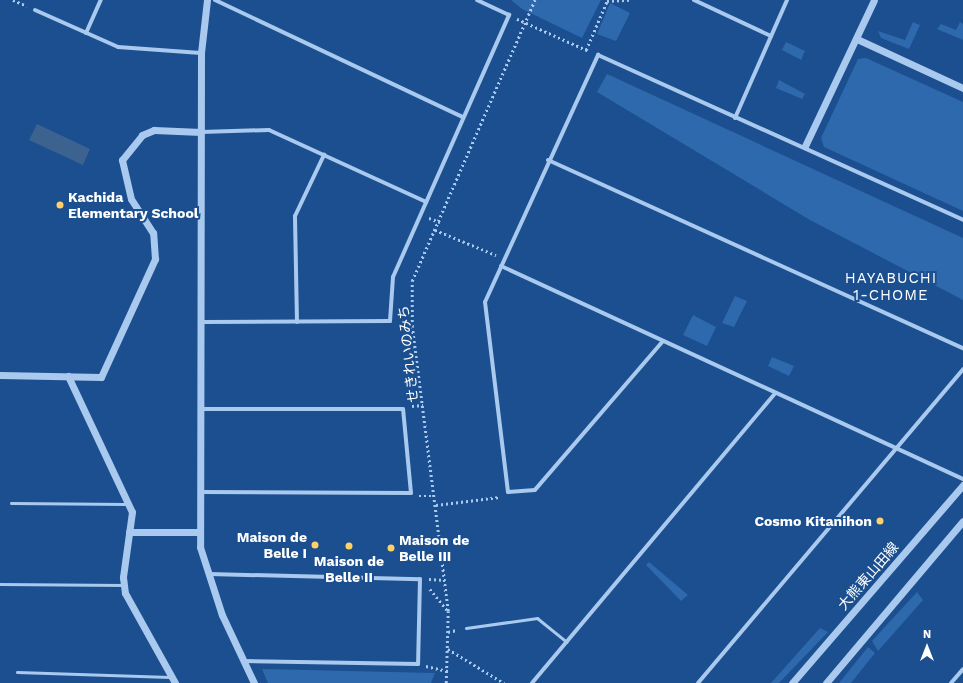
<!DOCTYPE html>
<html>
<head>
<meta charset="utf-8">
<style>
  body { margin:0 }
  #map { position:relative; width:963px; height:683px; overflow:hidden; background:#1b4f8f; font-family:"Work Sans","Noto Sans JP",sans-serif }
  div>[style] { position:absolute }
  .green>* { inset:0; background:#2e69ad }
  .water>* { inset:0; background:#3c6290 }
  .path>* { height:2.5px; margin-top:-1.25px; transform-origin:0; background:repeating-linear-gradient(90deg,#a9c9ee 0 2px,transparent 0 5px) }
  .service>* { height:3px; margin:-1.5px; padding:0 1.5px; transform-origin:1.5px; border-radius:1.5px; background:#a9c9ee }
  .minor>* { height:4px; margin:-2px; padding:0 2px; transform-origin:2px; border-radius:2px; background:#a9c9ee }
  .tertiary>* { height:7px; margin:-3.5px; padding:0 3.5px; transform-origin:3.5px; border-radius:3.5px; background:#a9c9ee }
  .dots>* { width:11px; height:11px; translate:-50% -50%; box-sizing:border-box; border:2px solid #1b4f8f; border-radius:50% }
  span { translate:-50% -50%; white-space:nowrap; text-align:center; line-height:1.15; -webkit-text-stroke:4px #1b4f8f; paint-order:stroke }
  .poi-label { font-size:14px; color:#fff; font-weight:700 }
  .left { translate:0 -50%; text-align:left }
  .right { translate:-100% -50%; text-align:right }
  .street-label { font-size:14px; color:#fff }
  .neighbourhood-label { font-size:15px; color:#fff; letter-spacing:1px }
  .north { position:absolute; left:907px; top:627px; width:40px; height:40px; -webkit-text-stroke:3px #1b4f8f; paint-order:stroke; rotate:0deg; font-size:11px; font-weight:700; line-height:16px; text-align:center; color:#fff }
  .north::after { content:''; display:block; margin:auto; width:14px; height:18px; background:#fff; clip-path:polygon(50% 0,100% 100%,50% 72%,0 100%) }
</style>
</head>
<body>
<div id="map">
  <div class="green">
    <div style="clip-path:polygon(511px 0,601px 0,582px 38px,522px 9px)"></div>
    <div style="clip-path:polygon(610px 3px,630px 13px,616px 41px,597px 34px)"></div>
    <div style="clip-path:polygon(913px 22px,920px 25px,909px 49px,881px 38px,878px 31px,905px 40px)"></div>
    <div style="clip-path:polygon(960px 22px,963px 24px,963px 40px,937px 29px,941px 24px,956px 30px)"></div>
    <div style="clip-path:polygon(786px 42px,805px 51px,801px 60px,782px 50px)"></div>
    <div style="clip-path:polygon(866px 58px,963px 102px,963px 211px,824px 147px,821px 138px,858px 59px)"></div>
    <div style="clip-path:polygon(607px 74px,963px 238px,963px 300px,810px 220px,597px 92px)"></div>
    <div style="clip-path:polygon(779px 80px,805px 94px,802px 99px,776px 88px)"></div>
    <div style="clip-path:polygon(735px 296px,747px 301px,734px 327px,722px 323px)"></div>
    <div style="clip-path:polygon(693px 315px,716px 327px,707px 346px,683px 335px)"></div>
    <div style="clip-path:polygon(772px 357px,794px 366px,789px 376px,768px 366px)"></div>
    <div style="clip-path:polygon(649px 562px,688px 595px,681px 601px,646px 565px)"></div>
    <div style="clip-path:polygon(917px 592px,923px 600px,878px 651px,872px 641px)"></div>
    <div style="clip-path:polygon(820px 628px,828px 632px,779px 683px,771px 683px)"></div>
    <div style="clip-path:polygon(868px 647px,875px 653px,851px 683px,839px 683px)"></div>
    <div style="clip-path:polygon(262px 669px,435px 673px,431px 683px,268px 683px)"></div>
  </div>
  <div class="water">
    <div style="clip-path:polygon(37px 124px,90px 149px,83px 165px,29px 140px)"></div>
  </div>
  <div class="path">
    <div style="left:13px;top:0;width:15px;rotate:23deg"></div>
    <div style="left:517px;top:19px;width:79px;rotate:24deg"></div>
    <div style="left:586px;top:50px;width:53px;rotate:-66.8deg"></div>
    <div style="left:607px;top:1px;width:22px;rotate:-3deg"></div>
    <div style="left:429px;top:218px;width:12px;rotate:20deg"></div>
    <div style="left:435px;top:230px;width:66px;rotate:22.3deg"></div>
    <div style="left:398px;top:326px;width:14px;rotate:4deg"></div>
    <div style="left:412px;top:406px;width:11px;rotate:-5deg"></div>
    <div style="left:419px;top:496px;width:16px"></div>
    <div style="left:436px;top:505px;width:64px;rotate:-7.2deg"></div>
    <div style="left:429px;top:579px;width:16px;rotate:4deg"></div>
    <div style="left:430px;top:589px;width:27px;rotate:51deg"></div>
    <div style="left:448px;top:632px;width:9px;rotate:-13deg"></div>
    <div style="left:448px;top:649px;width:66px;rotate:31.3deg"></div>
    <div style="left:426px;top:666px;width:23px;rotate:13deg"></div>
    <div style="left:446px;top:683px;width:72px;rotate:-88.4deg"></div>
    <div style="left:448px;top:611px;width:286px;rotate:-97.2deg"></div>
    <div style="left:412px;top:327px;width:46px;rotate:-90deg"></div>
    <div style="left:412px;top:281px;width:307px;rotate:-66.4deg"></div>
  </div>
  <div class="service">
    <div style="left:11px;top:503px;width:115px;rotate:0.5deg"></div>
    <div style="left:0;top:584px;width:124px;rotate:0.5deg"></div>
    <div style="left:466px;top:628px;width:72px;rotate:-8deg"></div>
    <div style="left:537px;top:618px;width:38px;rotate:39deg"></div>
    <div style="left:17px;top:672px;width:153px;rotate:1.9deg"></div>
  </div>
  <div class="minor">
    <div style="left:215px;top:0;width:273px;rotate:25.3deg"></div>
    <div style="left:694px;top:0;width:85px;rotate:25.1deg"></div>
    <div style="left:35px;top:10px;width:91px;rotate:24deg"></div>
    <div style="left:118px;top:47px;width:83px;rotate:4.1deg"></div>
    <div style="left:86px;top:33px;width:36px;rotate:-66deg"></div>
    <div style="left:735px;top:118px;width:129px;rotate:-66.2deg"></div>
    <div style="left:201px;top:132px;width:68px;rotate:-1.7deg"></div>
    <div style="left:269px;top:130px;width:173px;rotate:24.6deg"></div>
    <div style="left:548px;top:160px;width:456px;rotate:24.4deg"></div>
    <div style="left:501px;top:266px;width:509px;rotate:24.75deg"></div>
    <div style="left:202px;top:322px;width:188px;rotate:-0.3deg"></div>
    <div style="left:390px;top:321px;width:44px;rotate:-86.1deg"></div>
    <div style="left:393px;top:277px;width:287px;rotate:-66.1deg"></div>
    <div style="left:509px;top:15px;width:35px;rotate:-155deg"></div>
    <div style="left:297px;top:322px;width:106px;rotate:-91.1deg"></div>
    <div style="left:295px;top:216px;width:68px;rotate:-64.6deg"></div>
    <div style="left:663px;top:341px;width:196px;rotate:130.7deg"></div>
    <div style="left:535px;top:490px;width:27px;rotate:176deg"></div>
    <div style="left:508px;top:492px;width:191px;rotate:-96.9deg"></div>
    <div style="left:485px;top:302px;width:272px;rotate:-65.4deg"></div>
    <div style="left:598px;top:55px;width:401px;rotate:24.3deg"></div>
    <div style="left:200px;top:492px;width:211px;rotate:0.3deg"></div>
    <div style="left:411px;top:493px;width:84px;rotate:-95.4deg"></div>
    <div style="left:403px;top:409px;width:202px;rotate:180deg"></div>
    <div style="left:209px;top:574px;width:211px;rotate:1.4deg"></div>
    <div style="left:420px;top:579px;width:85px;rotate:91.3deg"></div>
    <div style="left:418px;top:664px;width:175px;rotate:-179deg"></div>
    <div style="left:532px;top:683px;width:378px;rotate:-50deg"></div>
    <div style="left:698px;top:683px;width:411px;rotate:-49.8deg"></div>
    <div style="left:951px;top:683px;width:18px;rotate:-49deg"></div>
  </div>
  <div class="tertiary">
    <div style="left:207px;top:0;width:53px;rotate:96.5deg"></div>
    <div style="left:201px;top:53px;width:494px;rotate:90.1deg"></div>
    <div style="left:200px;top:547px;width:71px;rotate:72.1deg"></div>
    <div style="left:222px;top:615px;width:75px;rotate:64.8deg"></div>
    <div style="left:857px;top:39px;width:117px;rotate:24.8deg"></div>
    <div style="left:805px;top:146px;width:161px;rotate:-64.7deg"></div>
    <div style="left:0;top:375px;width:101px;rotate:1.1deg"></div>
    <div style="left:101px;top:377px;width:130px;rotate:-65.4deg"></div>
    <div style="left:155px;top:259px;width:26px;rotate:-94deg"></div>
    <div style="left:153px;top:233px;width:40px;rotate:-122.9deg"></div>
    <div style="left:131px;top:199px;width:40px;rotate:-103deg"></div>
    <div style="left:122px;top:160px;width:32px;rotate:-51deg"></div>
    <div style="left:142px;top:135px;width:13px;rotate:-23deg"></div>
    <div style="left:154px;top:130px;width:47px;rotate:2.4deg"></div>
    <div style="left:68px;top:376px;width:150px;rotate:64.8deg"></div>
    <div style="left:132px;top:512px;width:66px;rotate:97.9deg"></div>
    <div style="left:123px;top:577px;width:16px;rotate:83deg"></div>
    <div style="left:125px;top:593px;width:103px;rotate:60.9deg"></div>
    <div style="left:129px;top:532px;width:71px"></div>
    <div style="left:792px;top:683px;width:262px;rotate:-49.2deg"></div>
    <div style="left:826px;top:683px;width:212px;rotate:-49.8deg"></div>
  </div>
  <div class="dots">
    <div style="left:60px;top:205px;background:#ffd166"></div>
    <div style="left:880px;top:521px;background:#ffd166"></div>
    <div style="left:315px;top:545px;background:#ffd166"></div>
    <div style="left:349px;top:546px;background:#ffd166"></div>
    <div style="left:391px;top:548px;background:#ffd166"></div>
  </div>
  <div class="poi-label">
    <span class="left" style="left:68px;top:205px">Kachida<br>Elementary School</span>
    <span class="right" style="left:872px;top:521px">Cosmo Kitanihon</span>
    <span class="right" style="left:307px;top:545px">Maison de<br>Belle I</span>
    <span class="left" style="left:399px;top:548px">Maison de<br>Belle III</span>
    <span style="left:349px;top:569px">Maison de<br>Belle II</span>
  </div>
  <div class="street-label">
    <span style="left:408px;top:354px;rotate:-96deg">せきれいのみち</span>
    <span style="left:868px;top:576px;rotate:-49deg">大熊東山田線</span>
  </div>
  <div class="neighbourhood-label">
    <span style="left:891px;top:287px">HAYABUCHI<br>1-CHOME</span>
  </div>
  <div class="north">N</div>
</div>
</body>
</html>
